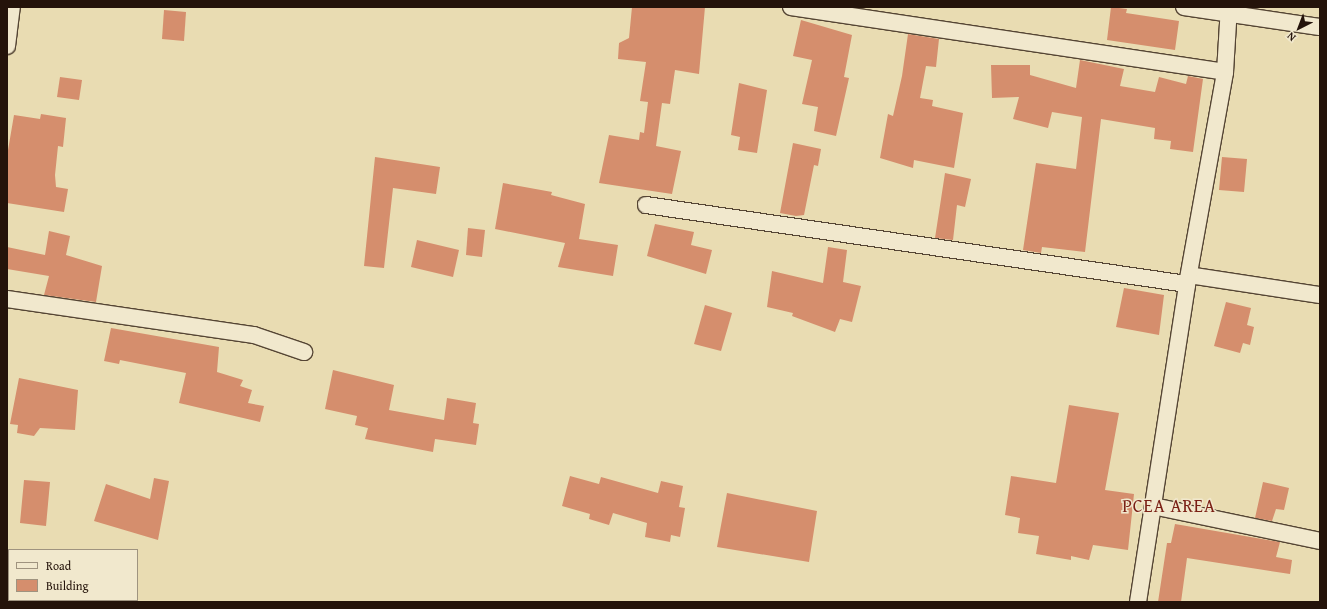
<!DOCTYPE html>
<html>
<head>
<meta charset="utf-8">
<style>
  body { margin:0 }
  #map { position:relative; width:1327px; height:609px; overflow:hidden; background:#e9dcb2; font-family:"Gentium Book Plus",serif }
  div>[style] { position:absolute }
  .building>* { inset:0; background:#d58e6d }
  .roads { filter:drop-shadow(1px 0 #554534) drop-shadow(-1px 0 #554534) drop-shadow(0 1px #554534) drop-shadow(0 -1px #554534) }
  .street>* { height:16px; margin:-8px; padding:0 8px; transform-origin:8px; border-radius:8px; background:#f1e8cd }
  span { translate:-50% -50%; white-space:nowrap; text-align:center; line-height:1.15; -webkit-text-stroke:3px #f1e8cd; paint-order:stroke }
  .quarter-label { font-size:18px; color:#7a1f14; letter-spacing:1px }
  .frame { position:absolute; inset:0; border:8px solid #24130a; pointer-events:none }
  .legend { position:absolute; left:8px; top:549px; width:130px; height:52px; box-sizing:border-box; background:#f1e8cd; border:1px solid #9f937f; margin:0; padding:5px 7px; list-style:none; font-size:12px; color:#24130a }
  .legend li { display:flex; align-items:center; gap:8px; height:20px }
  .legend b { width:20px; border:1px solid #9f937f }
  .north { position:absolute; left:1279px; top:8px; width:40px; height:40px; -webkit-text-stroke:3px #f1e8cd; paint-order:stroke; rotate:222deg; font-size:11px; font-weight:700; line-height:16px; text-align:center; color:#24130a }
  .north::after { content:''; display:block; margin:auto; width:14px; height:18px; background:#24130a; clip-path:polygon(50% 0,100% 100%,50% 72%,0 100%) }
</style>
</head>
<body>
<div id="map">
  <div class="building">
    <div style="clip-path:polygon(632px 7px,705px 7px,699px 74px,675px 70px,670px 104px,662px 103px,656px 146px,681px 151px,672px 194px,599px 183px,609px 135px,639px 140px,640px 132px,644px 133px,648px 102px,640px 101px,646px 62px,618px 59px,619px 43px,629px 38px)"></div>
    <div style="clip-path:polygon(1111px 7px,1127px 9px,1126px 13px,1179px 21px,1175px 50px,1107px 40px)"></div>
    <div style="clip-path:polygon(164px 10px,186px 12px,184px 41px,162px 39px)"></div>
    <div style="clip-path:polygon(801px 20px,852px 35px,844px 77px,849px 78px,836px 136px,814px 131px,818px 107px,802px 104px,812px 60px,793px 56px)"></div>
    <div style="clip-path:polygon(908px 34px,939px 39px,936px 67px,926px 66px,920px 98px,933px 100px,932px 106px,963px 113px,954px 168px,914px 160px,913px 168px,880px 158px,888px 114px,893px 116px,902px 76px)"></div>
    <div style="clip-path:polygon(1080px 60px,1124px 69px,1120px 86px,1155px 92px,1159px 77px,1186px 84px,1188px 76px,1203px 79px,1193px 152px,1170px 149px,1171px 141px,1154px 139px,1155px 128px,1101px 119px,1085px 252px,1042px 247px,1041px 253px,1023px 250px,1036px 163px,1076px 169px,1082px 117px,1052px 112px,1048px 128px,1013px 119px,1019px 97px,992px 98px,991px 65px,1030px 65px,1030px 75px,1076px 88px)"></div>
    <div style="clip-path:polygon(60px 77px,82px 80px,79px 100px,57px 97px)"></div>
    <div style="clip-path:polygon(739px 83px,767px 90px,757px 153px,738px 150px,740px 137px,731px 135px)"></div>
    <div style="clip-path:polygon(41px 114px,66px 118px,63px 147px,58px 146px,55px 175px,56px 187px,68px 189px,64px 212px,7px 203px,7px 156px,14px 115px,40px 119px)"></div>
    <div style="clip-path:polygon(793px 143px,821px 149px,818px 166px,814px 165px,804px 215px,796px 216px,780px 213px)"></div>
    <div style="clip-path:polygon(375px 157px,440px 167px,436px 194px,393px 188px,384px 268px,364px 266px)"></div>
    <div style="clip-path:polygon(1222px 157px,1247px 159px,1244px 192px,1219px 190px)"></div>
    <div style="clip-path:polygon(945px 173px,971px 179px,965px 207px,957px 205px,953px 240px,935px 238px)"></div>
    <div style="clip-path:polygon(503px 183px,552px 192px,551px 195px,585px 204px,579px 239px,618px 245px,613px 276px,558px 267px,565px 243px,495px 229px)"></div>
    <div style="clip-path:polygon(655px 224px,694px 232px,691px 245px,712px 250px,706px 274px,647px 256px)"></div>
    <div style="clip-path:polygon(468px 228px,485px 230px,482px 257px,466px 255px)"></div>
    <div style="clip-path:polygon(49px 231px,70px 236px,66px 255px,102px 266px,96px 302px,44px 295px,49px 276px,7px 269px,7px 247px,45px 255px)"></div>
    <div style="clip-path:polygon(417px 240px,459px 250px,453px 277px,411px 267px)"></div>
    <div style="clip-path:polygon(828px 247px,847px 250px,843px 282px,861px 286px,852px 322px,840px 319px,835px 332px,792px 316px,793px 313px,767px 307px,772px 271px,823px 283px)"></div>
    <div style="clip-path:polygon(1124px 288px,1164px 295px,1159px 335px,1116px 327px)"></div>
    <div style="clip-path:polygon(1226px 302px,1251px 308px,1247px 325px,1254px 327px,1250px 345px,1243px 343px,1240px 353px,1214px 346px)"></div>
    <div style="clip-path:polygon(705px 305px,732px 313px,721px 351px,694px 344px)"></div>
    <div style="clip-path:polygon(111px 328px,219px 347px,217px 372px,243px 380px,240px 386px,252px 390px,248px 403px,264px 406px,260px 422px,179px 403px,186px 373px,120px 360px,119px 364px,104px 361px)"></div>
    <div style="clip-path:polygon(333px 370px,394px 385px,389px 410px,444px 420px,447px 398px,476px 403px,473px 423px,479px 424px,476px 445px,435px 439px,433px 452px,365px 439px,368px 428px,355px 425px,357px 416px,325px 409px)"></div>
    <div style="clip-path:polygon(19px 378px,78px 390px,75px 430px,40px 428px,34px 436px,17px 433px,18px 425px,10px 424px)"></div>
    <div style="clip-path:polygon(1069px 405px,1119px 413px,1105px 490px,1134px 494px,1128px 550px,1093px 545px,1089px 560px,1071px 556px,1071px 560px,1036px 554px,1039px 536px,1018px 533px,1020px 518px,1005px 515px,1011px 476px,1056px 483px)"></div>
    <div style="clip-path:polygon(570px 476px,599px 484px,601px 477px,658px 493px,661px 481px,683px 486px,679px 507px,685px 508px,680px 537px,671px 535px,670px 542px,645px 537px,647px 523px,613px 513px,609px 525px,589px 519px,590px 514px,562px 506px)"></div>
    <div style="clip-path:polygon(154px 478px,169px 481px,158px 540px,94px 521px,106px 484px,150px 499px)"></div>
    <div style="clip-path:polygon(24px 480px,50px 482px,46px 526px,20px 523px)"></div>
    <div style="clip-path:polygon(1263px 482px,1289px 488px,1284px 510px,1276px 509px,1272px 521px,1255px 518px)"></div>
    <div style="clip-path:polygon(727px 493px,817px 511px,809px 562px,717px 547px)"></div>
    <div style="clip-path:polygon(1175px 524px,1280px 542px,1276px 557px,1292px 560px,1290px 574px,1187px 558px,1181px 602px,1158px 602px,1167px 543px,1171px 543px)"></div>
  </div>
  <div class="roads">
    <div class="street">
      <div style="left:791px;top:7px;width:439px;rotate:8.5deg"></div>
      <div style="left:1184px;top:7px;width:137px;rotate:8.4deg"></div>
      <div style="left:7px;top:46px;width:39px;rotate:-83deg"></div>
      <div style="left:646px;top:205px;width:547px;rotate:8.31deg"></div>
      <div style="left:1189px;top:275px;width:133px;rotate:8.7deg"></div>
      <div style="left:7px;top:299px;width:250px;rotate:8.3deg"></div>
      <div style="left:254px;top:335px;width:53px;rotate:18.8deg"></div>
      <div style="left:1153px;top:506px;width:171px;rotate:11.8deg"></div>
      <div style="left:1138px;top:602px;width:322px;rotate:-81.2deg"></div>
      <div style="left:1187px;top:284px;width:215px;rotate:-79.8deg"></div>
      <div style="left:1225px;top:72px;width:65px;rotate:-86.5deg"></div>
    </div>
  </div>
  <div class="quarter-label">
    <span style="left:1169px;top:506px">PCEA AREA</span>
  </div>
  <div class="frame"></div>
  <ul class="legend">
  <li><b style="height:5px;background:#f1e8cd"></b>Road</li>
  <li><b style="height:11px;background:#d58e6d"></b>Building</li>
  </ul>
  <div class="north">N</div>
</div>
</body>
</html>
